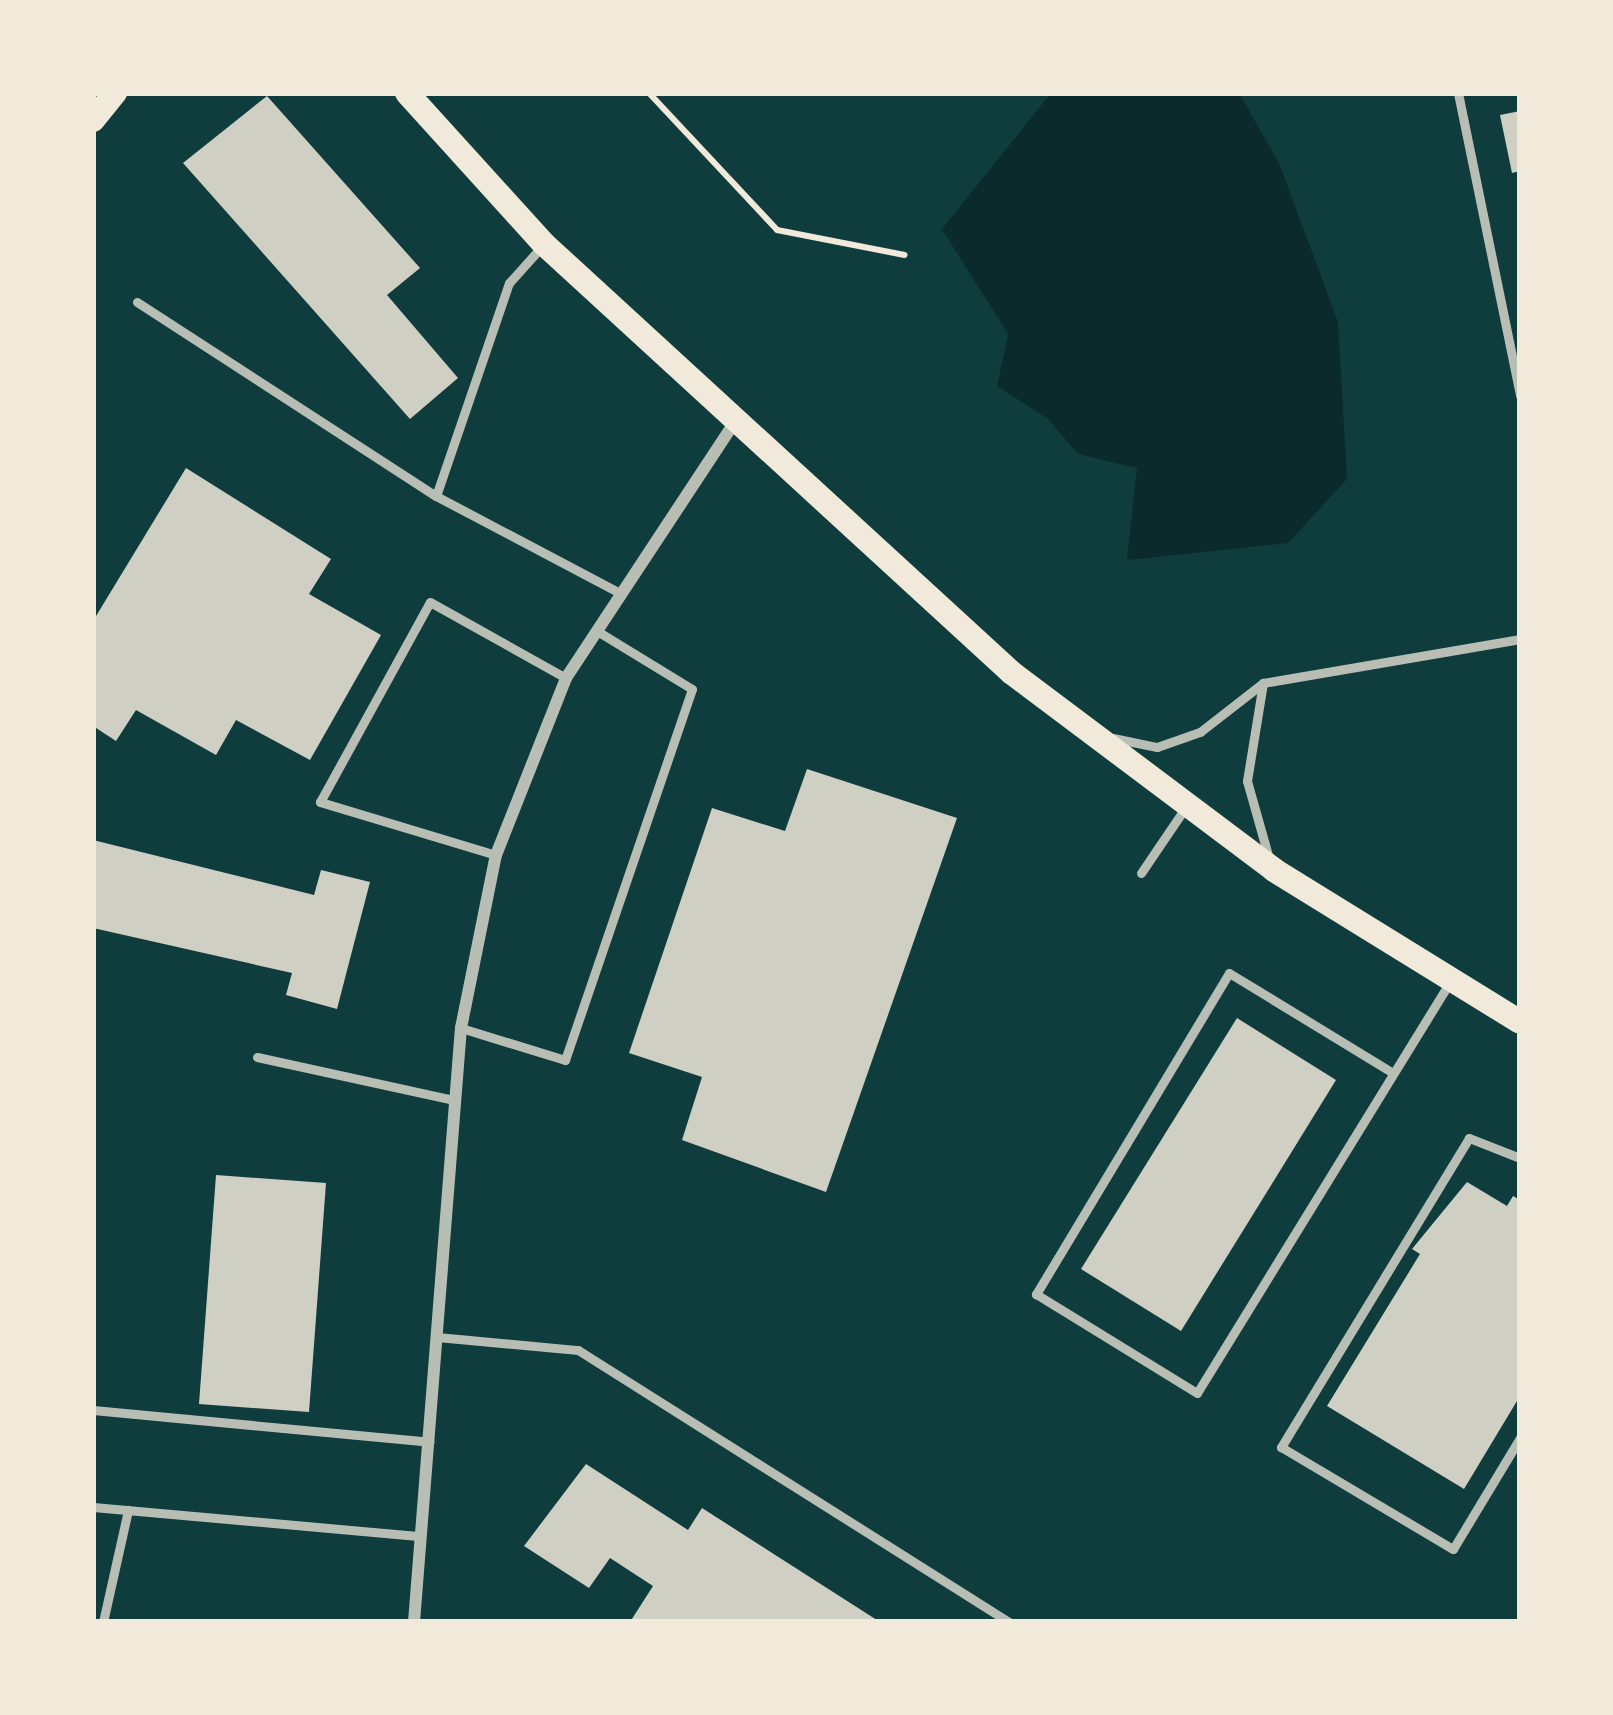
<!DOCTYPE html>
<html>
<head>
<meta charset="utf-8">
<style>
  body { margin:0 }
  #map { position:relative; width:1613px; height:1715px; overflow:hidden; background:#0f3d3e; font-family:"PT Sans",sans-serif }
  div>[style] { position:absolute }
  .water>* { inset:0; background:#0a2a2b }
  .building>* { inset:0; background:#cfcfc3 }
  .path>* { height:6px; margin:-3px; padding:0 3px; transform-origin:3px; border-radius:3px; background:#f1e9da }
  .service>* { height:9px; margin:-4.5px; padding:0 4.5px; transform-origin:4.5px; border-radius:4.5px; background:#b8beb3 }
  .minor>* { height:12px; margin:-6px; padding:0 6px; transform-origin:6px; border-radius:6px; background:#b8beb3 }
  .secondary>* { height:24px; margin:-12px; padding:0 12px; transform-origin:12px; border-radius:12px; background:#f1e9da }
  span { translate:-50% -50%; white-space:nowrap; text-align:center; line-height:1.15; -webkit-text-stroke:12px #f1e9da; paint-order:stroke }
  .frame { position:absolute; inset:0; border:96px solid #f1e9da; pointer-events:none }
</style>
</head>
<body>
<div id="map">
  <div class="water">
    <div style="clip-path:polygon(1051px 93px,1239px 93px,1279px 163px,1338px 322px,1347px 479px,1288px 543px,1127px 560px,1137px 468px,1078px 454px,1048px 419px,997px 386px,1008px 334px,942px 229px)"></div>
  </div>
  <div class="building">
    <div style="clip-path:polygon(267px 96px,420px 268px,387px 295px,458px 378px,410px 419px,183px 163px)"></div>
    <div style="clip-path:polygon(1520px 111px,1520px 171px,1512px 173px,1500px 115px)"></div>
    <div style="clip-path:polygon(186px 468px,331px 559px,309px 594px,381px 635px,310px 760px,236px 720px,216px 755px,136px 710px,116px 741px,93px 726px,93px 621px)"></div>
    <div style="clip-path:polygon(807px 769px,957px 818px,826px 1192px,682px 1140px,702px 1077px,629px 1053px,712px 808px,785px 831px)"></div>
    <div style="clip-path:polygon(93px 840px,314px 895px,321px 870px,370px 882px,337px 1009px,286px 995px,292px 973px,93px 928px)"></div>
    <div style="clip-path:polygon(1237px 1018px,1336px 1080px,1181px 1331px,1081px 1269px)"></div>
    <div style="clip-path:polygon(216px 1175px,326px 1183px,309px 1412px,199px 1404px)"></div>
    <div style="clip-path:polygon(1467px 1182px,1507px 1206px,1513px 1196px,1520px 1200px,1520px 1396px,1464px 1489px,1327px 1406px,1420px 1254px,1412px 1249px)"></div>
    <div style="clip-path:polygon(586px 1464px,688px 1530px,702px 1508px,880px 1622px,630px 1622px,653px 1586px,610px 1558px,589px 1588px,524px 1546px)"></div>
  </div>
  <div class="path">
    <div style="left:649px;top:93px;width:187px;rotate:46.9deg"></div>
    <div style="left:777px;top:230px;width:130px;rotate:11.1deg"></div>
  </div>
  <div class="service">
    <div style="left:1458px;top:93px;width:309px;rotate:78.4deg"></div>
    <div style="left:137px;top:302px;width:356px;rotate:33deg"></div>
    <div style="left:436px;top:496px;width:210px;rotate:27.8deg"></div>
    <div style="left:436px;top:496px;width:225px;rotate:-71.1deg"></div>
    <div style="left:509px;top:283px;width:52px;rotate:-48.1deg"></div>
    <div style="left:1263px;top:683px;width:99px;rotate:99.3deg"></div>
    <div style="left:1247px;top:781px;width:81px;rotate:74.2deg"></div>
    <div style="left:1113px;top:738px;width:45px;rotate:11.6deg"></div>
    <div style="left:1157px;top:747px;width:46px;rotate:-19.2deg"></div>
    <div style="left:1200px;top:732px;width:80px;rotate:-37.9deg"></div>
    <div style="left:1263px;top:683px;width:261px;rotate:-9.7deg"></div>
    <div style="left:496px;top:855px;width:184px;rotate:-163.2deg"></div>
    <div style="left:320px;top:802px;width:228px;rotate:-61.2deg"></div>
    <div style="left:430px;top:602px;width:156px;rotate:29.2deg"></div>
    <div style="left:1141px;top:873px;width:78px;rotate:-55.9deg"></div>
    <div style="left:461px;top:1028px;width:109px;rotate:17.1deg"></div>
    <div style="left:565px;top:1060px;width:392px;rotate:-71.1deg"></div>
    <div style="left:692px;top:689px;width:111px;rotate:-148.6deg"></div>
    <div style="left:257px;top:1057px;width:202px;rotate:12.3deg"></div>
    <div style="left:1393px;top:1073px;width:192px;rotate:-148.6deg"></div>
    <div style="left:1229px;top:973px;width:375px;rotate:121deg"></div>
    <div style="left:1036px;top:1294px;width:189px;rotate:31.6deg"></div>
    <div style="left:1197px;top:1393px;width:483px;rotate:-58.4deg"></div>
    <div style="left:1520px;top:1158px;width:55px;rotate:-158.6deg"></div>
    <div style="left:1469px;top:1138px;width:362px;rotate:121.3deg"></div>
    <div style="left:1281px;top:1447px;width:200px;rotate:30.7deg"></div>
    <div style="left:1453px;top:1549px;width:130px;rotate:-58.9deg"></div>
    <div style="left:437px;top:1337px;width:142px;rotate:5.3deg"></div>
    <div style="left:578px;top:1350px;width:510px;rotate:32.26deg"></div>
    <div style="left:93px;top:1410px;width:338px;rotate:5.4deg"></div>
    <div style="left:93px;top:1507px;width:329px;rotate:5.1deg"></div>
    <div style="left:103px;top:1622px;width:115px;rotate:-77.4deg"></div>
  </div>
  <div class="minor">
    <div style="left:414px;top:1622px;width:596px;rotate:-85.48deg"></div>
    <div style="left:461px;top:1028px;width:177px;rotate:-78.6deg"></div>
    <div style="left:496px;top:855px;width:190px;rotate:-68.4deg"></div>
    <div style="left:566px;top:678px;width:303px;rotate:-56.6deg"></div>
  </div>
  <div class="secondary">
    <div style="left:407px;top:93px;width:204px;rotate:47.8deg"></div>
    <div style="left:544px;top:244px;width:635px;rotate:42.51deg"></div>
    <div style="left:1012px;top:673px;width:328px;rotate:36.9deg"></div>
    <div style="left:1274px;top:870px;width:289px;rotate:31.7deg"></div>
    <div style="left:93px;top:120px;width:35px;rotate:-51deg"></div>
  </div>
  <div class="frame"></div>
</div>
</body>
</html>
